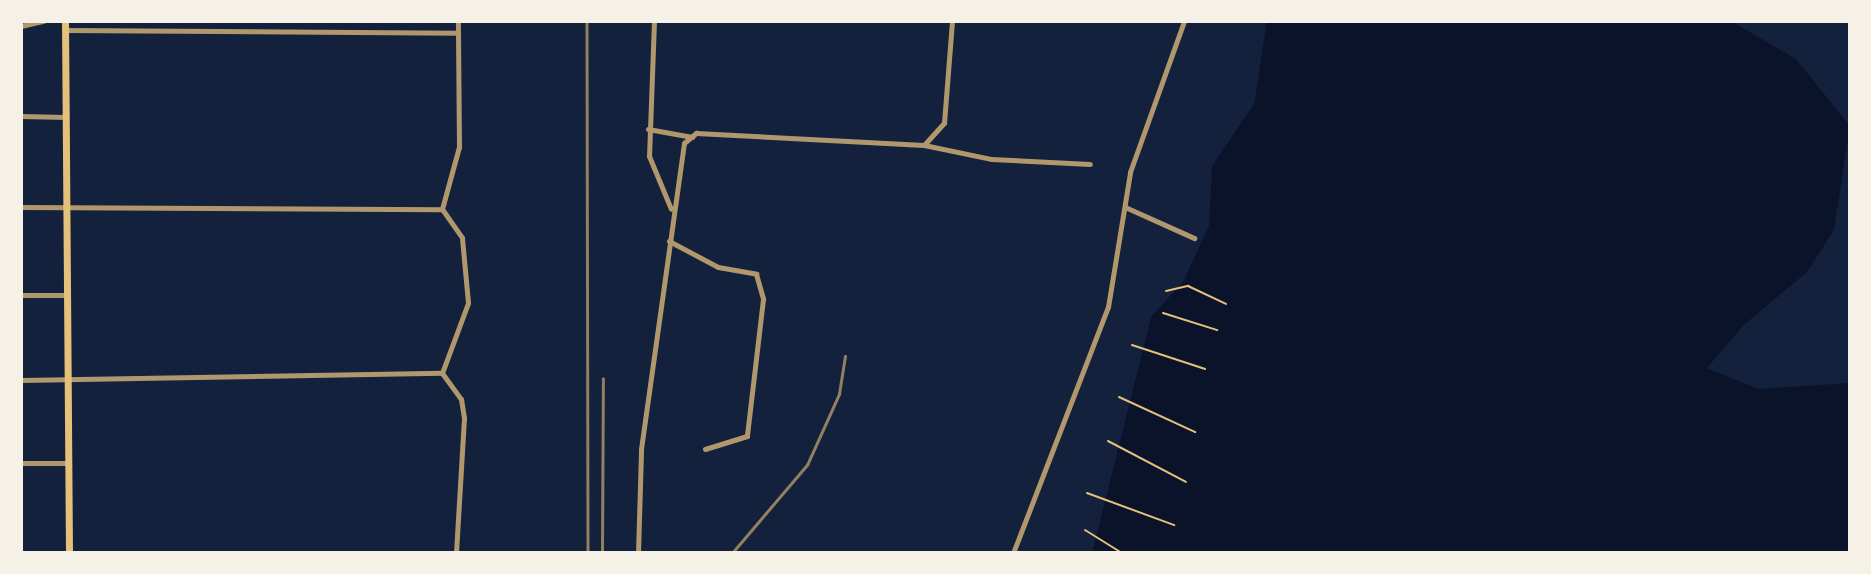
<!DOCTYPE html>
<html>
<head>
<meta charset="utf-8">
<style>
  body { margin:0 }
  #map { position:relative; width:1871px; height:574px; overflow:hidden; background:#14213d; font-family:Overpass,sans-serif }
  div>[style] { position:absolute }
  .water>* { inset:0; background:#0b132b }
  .path>* { height:2px; margin:-1px; padding:0 1px; transform-origin:1px; border-radius:1px; background:#e5c07b }
  .minor>* { height:5px; margin:-2.5px; padding:0 2.5px; transform-origin:2.5px; border-radius:2.5px; background:#b1986c }
  .secondary>* { height:7px; margin:-3.5px; padding:0 3.5px; transform-origin:3.5px; border-radius:3.5px; background:#e5c07b }
  .rail>* { height:2.5px; margin:-1.25px; padding:0 1.25px; transform-origin:1.25px; border-radius:1.25px; background:#918062 }
  span { translate:-50% -50%; white-space:nowrap; text-align:center; line-height:1.15; -webkit-text-stroke:5px #f6f1e7; paint-order:stroke }
  .frame { position:absolute; inset:0; border:23px solid #f6f1e7; pointer-events:none }
</style>
</head>
<body>
<div id="map">
  <div class="water">
    <div style="clip-path:polygon(1267px 21px,1731px 21px,1796px 59px,1850px 126px,1834px 230px,1807px 272px,1745px 324px,1707px 368px,1759px 389px,1850px 383px,1850px 553px,1092px 553px,1151px 317px,1183px 282px,1209px 226px,1212px 166px,1254px 104px)"></div>
  </div>
  <div class="path">
    <div style="left:1166px;top:291px;width:23px;rotate:-13deg"></div>
    <div style="left:1188px;top:286px;width:42px;rotate:25.3deg"></div>
    <div style="left:1163px;top:313px;width:57px;rotate:17.5deg"></div>
    <div style="left:1132px;top:345px;width:77px;rotate:18.2deg"></div>
    <div style="left:1119px;top:397px;width:84px;rotate:24.7deg"></div>
    <div style="left:1108px;top:441px;width:88px;rotate:27.7deg"></div>
    <div style="left:1087px;top:493px;width:93px;rotate:20.2deg"></div>
    <div style="left:1085px;top:530px;width:44px;rotate:31.9deg"></div>
  </div>
  <div class="minor">
    <div style="left:654px;top:21px;width:135px;rotate:92.1deg"></div>
    <div style="left:649px;top:156px;width:57px;rotate:67.5deg"></div>
    <div style="left:21px;top:26px;width:23px;rotate:-13deg"></div>
    <div style="left:65px;top:30px;width:392px;rotate:0.4deg"></div>
    <div style="left:21px;top:116px;width:45px;rotate:1.3deg"></div>
    <div style="left:648px;top:129px;width:45px;rotate:10.3deg"></div>
    <div style="left:924px;top:145px;width:30px;rotate:-48deg"></div>
    <div style="left:944px;top:123px;width:102px;rotate:-85.5deg"></div>
    <div style="left:21px;top:207px;width:421px;rotate:0.3deg"></div>
    <div style="left:1125px;top:207px;width:76px;rotate:24.2deg"></div>
    <div style="left:442px;top:209px;width:64px;rotate:-74.7deg"></div>
    <div style="left:459px;top:147px;width:126px;rotate:-90.5deg"></div>
    <div style="left:442px;top:209px;width:35px;rotate:55deg"></div>
    <div style="left:462px;top:238px;width:65px;rotate:84.7deg"></div>
    <div style="left:468px;top:303px;width:75px;rotate:110.4deg"></div>
    <div style="left:669px;top:241px;width:55px;rotate:28deg"></div>
    <div style="left:718px;top:267px;width:39px;rotate:10deg"></div>
    <div style="left:756px;top:274px;width:26px;rotate:74deg"></div>
    <div style="left:763px;top:299px;width:138px;rotate:96.7deg"></div>
    <div style="left:747px;top:436px;width:44px;rotate:162.8deg"></div>
    <div style="left:21px;top:295px;width:45px"></div>
    <div style="left:442px;top:373px;width:32px;rotate:54deg"></div>
    <div style="left:461px;top:399px;width:19px;rotate:81deg"></div>
    <div style="left:464px;top:418px;width:135px;rotate:93.4deg"></div>
    <div style="left:21px;top:380px;width:421px;rotate:-1deg"></div>
    <div style="left:21px;top:463px;width:45px"></div>
    <div style="left:638px;top:553px;width:104px;rotate:-88.3deg"></div>
    <div style="left:641px;top:449px;width:309px;rotate:-82deg"></div>
    <div style="left:684px;top:143px;width:16px;rotate:-40deg"></div>
    <div style="left:696px;top:133px;width:228px;rotate:3deg"></div>
    <div style="left:924px;top:145px;width:68px;rotate:11.8deg"></div>
    <div style="left:991px;top:159px;width:99px;rotate:2.9deg"></div>
    <div style="left:1013px;top:553px;width:264px;rotate:-68.9deg"></div>
    <div style="left:1108px;top:307px;width:137px;rotate:-80.7deg"></div>
    <div style="left:1130px;top:172px;width:160px;rotate:-70.3deg"></div>
  </div>
  <div class="secondary">
    <div style="left:65px;top:21px;width:532px;rotate:89.57deg"></div>
  </div>
  <div class="rail">
    <div style="left:587px;top:21px;width:532px;rotate:89.89deg"></div>
    <div style="left:602px;top:553px;width:174px;rotate:-89.7deg"></div>
    <div style="left:732px;top:553px;width:116px;rotate:-49.6deg"></div>
    <div style="left:807px;top:465px;width:78px;rotate:-65.7deg"></div>
    <div style="left:839px;top:394px;width:38px;rotate:-81deg"></div>
  </div>
  <div class="frame"></div>
</div>
</body>
</html>
